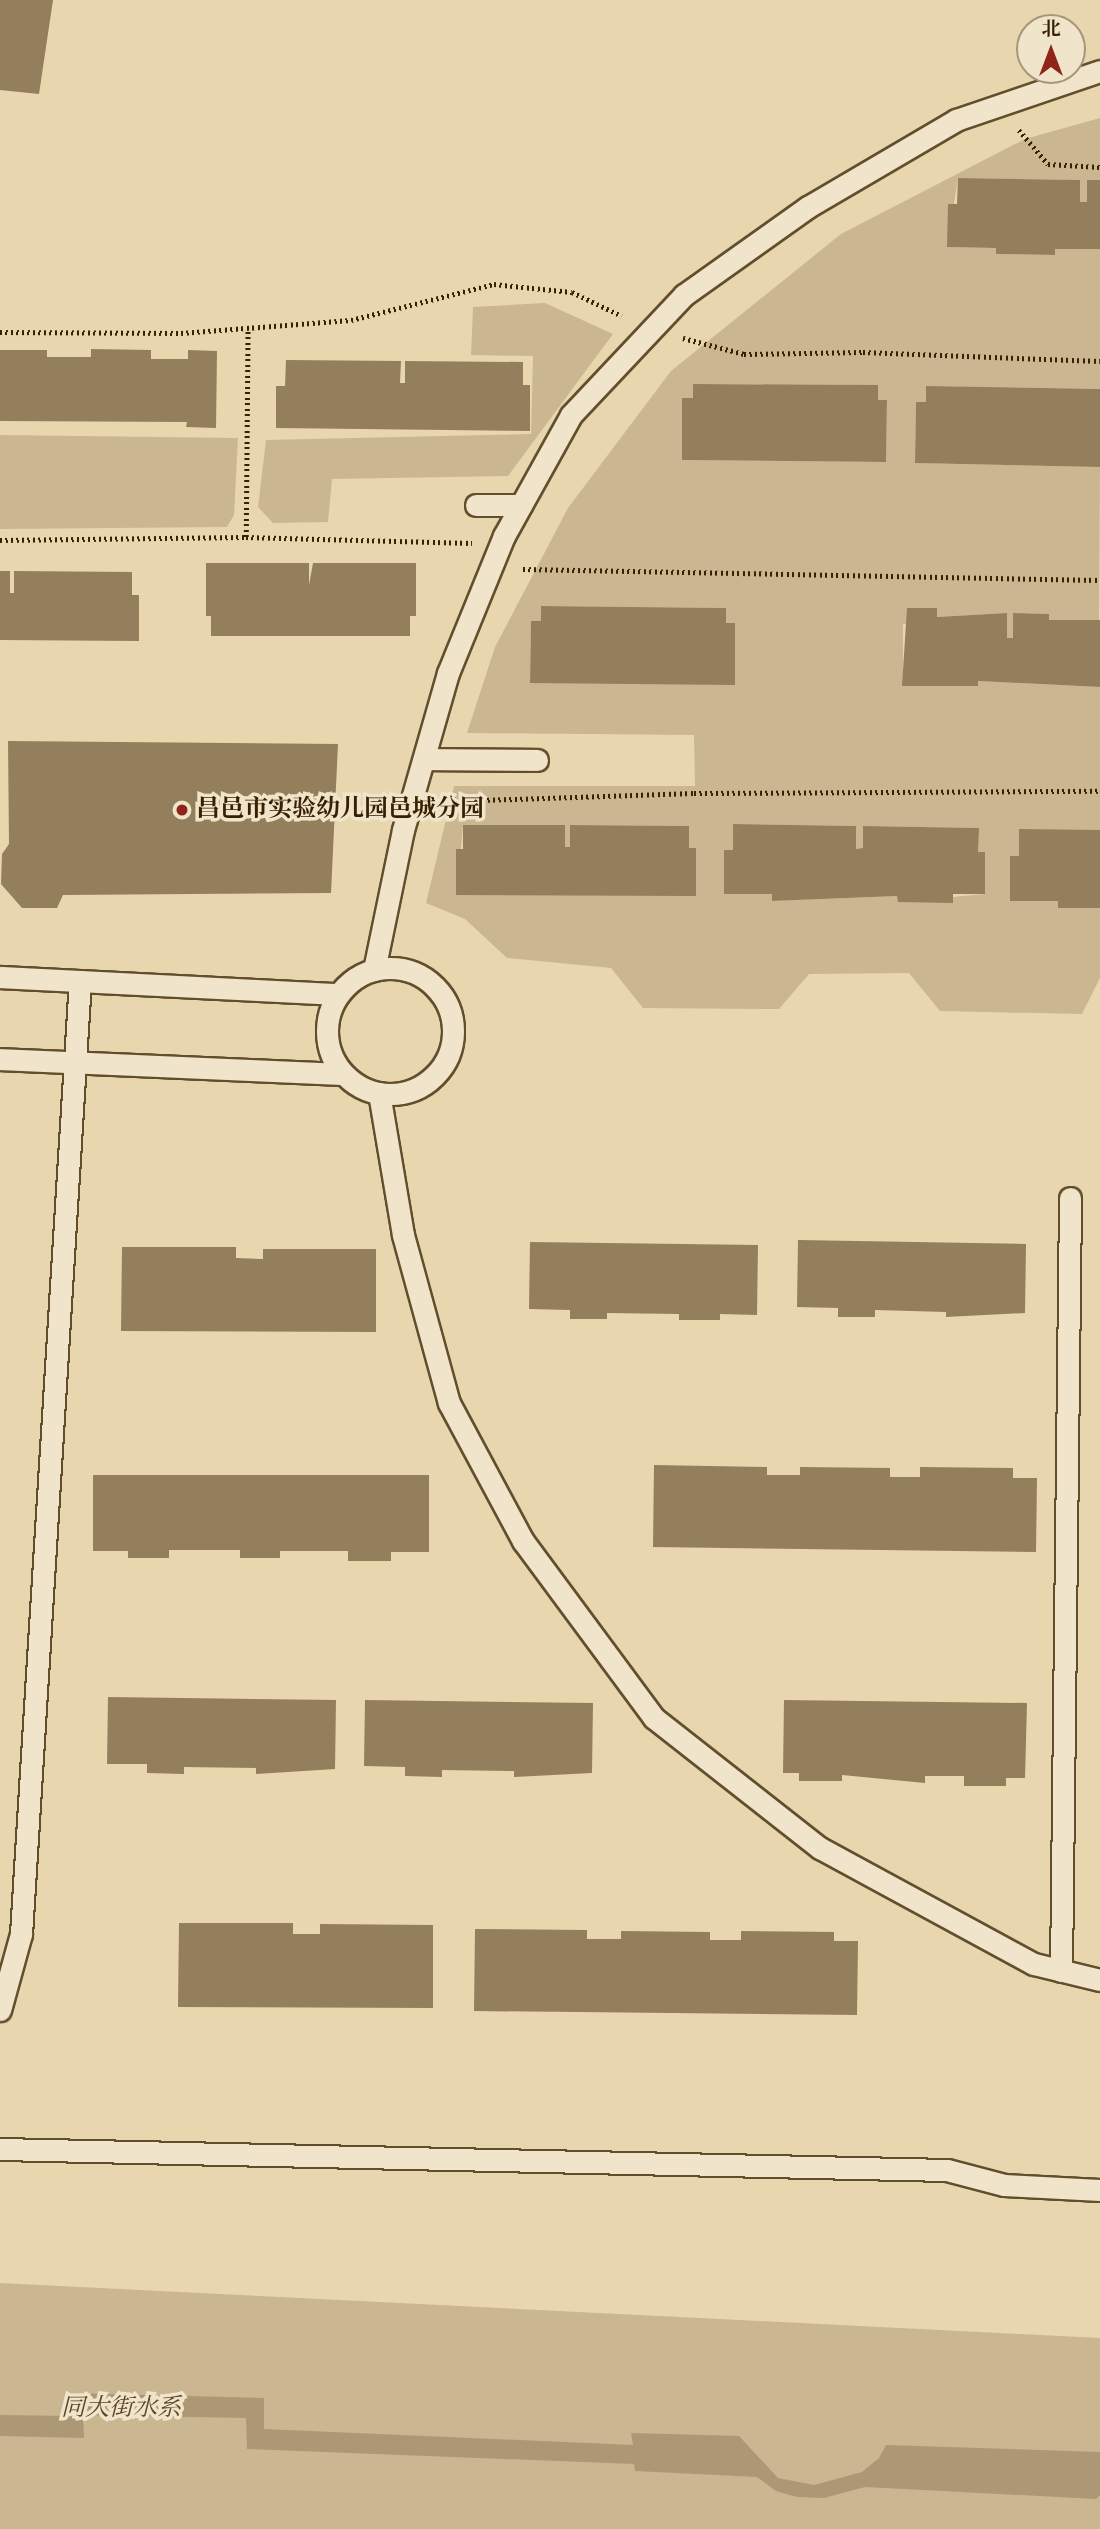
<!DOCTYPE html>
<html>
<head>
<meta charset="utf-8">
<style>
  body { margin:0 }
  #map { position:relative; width:1100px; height:2529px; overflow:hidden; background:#e8d6af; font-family:"IM FELL DW Pica","Noto Serif SC",serif }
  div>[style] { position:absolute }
  .green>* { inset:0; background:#cab791 }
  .water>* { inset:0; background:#ac9874 }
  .building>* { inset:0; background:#937f5b }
  .path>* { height:4.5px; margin-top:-2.25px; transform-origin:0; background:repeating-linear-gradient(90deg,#372100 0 2px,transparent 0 5.5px) }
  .roads { filter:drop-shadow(2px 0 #634e2c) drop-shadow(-2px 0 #634e2c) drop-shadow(0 2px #634e2c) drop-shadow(0 -2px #634e2c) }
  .lane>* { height:21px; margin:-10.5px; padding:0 10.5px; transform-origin:10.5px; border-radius:10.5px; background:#f0e4cb }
  .lane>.ring { margin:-10.5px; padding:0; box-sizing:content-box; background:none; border:21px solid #f0e4cb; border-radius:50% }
  .dots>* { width:19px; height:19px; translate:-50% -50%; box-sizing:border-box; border:4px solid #f0e4cb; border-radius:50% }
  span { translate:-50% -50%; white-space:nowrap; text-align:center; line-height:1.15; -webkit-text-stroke:7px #f0e4cb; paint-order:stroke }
  .poi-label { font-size:24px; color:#372100; font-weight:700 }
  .left { translate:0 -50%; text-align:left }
  .park-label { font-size:24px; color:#5c4624; font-style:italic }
  .north { position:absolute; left:1016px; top:14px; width:70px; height:70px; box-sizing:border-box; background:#f0e4cb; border:2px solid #a6967a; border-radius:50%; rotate:0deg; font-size:19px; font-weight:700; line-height:28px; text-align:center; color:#372100 }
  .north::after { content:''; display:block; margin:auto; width:24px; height:32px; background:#8f2418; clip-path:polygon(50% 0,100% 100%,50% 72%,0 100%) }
</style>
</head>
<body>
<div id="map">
  <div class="green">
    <div style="clip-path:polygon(evenodd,1100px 118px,1100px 180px,1087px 180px,1087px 202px,1080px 202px,1080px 180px,958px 178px,947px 247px,996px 248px,997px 254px,1054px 255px,1055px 249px,1100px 249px,1100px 389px,926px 386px,926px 402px,916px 402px,915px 463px,1100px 467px,1099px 620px,1049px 620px,1049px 614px,1013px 613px,1013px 638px,1007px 638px,1007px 613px,937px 617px,937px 608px,908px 608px,907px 624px,903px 624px,903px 686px,977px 686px,978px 681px,1100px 687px,1100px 830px,1019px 830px,1019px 856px,1010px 856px,1058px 901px,1100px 908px,1100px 978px,1082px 1014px,940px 1011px,909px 973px,809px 974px,779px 1009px,643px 1008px,611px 968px,507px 958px,465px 919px,426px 903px,454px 786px,695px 786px,694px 735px,467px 733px,495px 647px,568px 508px,671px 371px,841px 234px,1025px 139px,1100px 118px,694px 384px,877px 385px,878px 400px,887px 401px,886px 462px,682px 460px,682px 398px,693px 398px,694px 384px,1100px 118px,542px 606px,725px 608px,726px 623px,735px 623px,735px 684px,530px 682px,531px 621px,541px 621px,542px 606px,1100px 118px,734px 824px,856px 826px,856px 849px,863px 848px,863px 826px,978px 828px,978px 852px,985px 852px,985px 894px,899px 902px,897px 896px,772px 901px,772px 894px,724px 894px,724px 851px,733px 850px,734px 824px,1100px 118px,463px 825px,565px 825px,565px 847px,570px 847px,571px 825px,688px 826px,689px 848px,696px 849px,696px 895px,457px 895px,463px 825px)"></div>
    <div style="clip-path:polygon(545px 303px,613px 334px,508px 476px,332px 479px,328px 522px,273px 523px,258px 507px,266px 440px,531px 434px,533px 356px,471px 355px,473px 307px)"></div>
    <div style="clip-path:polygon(0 435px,238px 438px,234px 515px,227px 527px,0 529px)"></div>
    <div style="clip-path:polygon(0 2283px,1100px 2338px,1100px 2529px,0 2529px)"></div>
  </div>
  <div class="water">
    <div style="clip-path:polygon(71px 2393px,264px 2398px,264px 2429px,633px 2445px,631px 2433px,739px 2436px,778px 2478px,814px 2485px,862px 2472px,879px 2458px,886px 2445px,1100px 2452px,1100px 2495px,1096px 2499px,865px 2487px,824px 2498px,797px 2497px,776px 2491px,757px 2477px,635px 2471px,634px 2464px,247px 2449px,246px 2418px,83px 2415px,84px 2438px,0 2436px,0 2415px,71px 2416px)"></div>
  </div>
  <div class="building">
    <div style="clip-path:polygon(0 0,53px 0,39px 94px,0 90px)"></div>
    <div style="clip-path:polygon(958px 178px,1080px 180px,1080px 202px,1087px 202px,1087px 180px,1100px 180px,1100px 249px,1055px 249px,1055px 255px,996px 254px,996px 248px,947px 247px,948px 204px,957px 204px)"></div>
    <div style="clip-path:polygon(91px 349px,151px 350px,151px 359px,188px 359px,188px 350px,217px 351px,216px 428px,186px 427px,187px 422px,0 421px,0 350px,47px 350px,47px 357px,91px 357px)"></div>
    <div style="clip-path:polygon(286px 360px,401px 361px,400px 383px,405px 383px,405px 361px,523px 362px,523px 385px,530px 385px,530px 431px,276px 428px,276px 386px,285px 386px)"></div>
    <div style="clip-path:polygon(693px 384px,878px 385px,878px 400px,887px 400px,886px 462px,682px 460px,682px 398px,693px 398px)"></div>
    <div style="clip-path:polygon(926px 386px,1100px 389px,1100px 467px,915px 463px,916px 402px,926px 402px)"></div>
    <div style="clip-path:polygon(206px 563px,309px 563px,309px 585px,313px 563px,416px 563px,416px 616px,410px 616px,410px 636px,211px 636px,211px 616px,206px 616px)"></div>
    <div style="clip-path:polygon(0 571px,10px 571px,10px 593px,14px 593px,14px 571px,132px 572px,132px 595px,139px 595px,139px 641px,0 640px)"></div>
    <div style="clip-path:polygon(541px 606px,726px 608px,726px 623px,735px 623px,735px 685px,530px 683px,531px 621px,541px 621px)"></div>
    <div style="clip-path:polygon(907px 608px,937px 608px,937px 617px,1007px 613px,1007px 638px,1013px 638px,1013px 613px,1049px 614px,1049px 620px,1100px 620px,1100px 687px,978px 681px,978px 686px,902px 686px)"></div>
    <div style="clip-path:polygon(8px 741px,338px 744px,331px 893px,63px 895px,57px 908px,22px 908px,1px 884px,2px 854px,9px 844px)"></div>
    <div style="clip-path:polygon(733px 824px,856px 826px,856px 849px,863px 848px,863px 826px,979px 828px,978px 852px,985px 852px,985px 894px,953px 894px,953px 903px,898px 902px,897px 896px,772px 901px,772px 894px,724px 894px,724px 850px,733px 850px)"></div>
    <div style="clip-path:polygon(463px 825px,565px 825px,565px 847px,570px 847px,570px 825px,689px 826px,689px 848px,696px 848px,696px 896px,456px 895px,456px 849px,463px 849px)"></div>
    <div style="clip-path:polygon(1019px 829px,1100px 830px,1100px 908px,1058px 908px,1058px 901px,1010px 901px,1010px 856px,1019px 856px)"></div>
    <div style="clip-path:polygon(798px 1240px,1026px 1244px,1025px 1313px,946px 1317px,946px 1312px,875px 1310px,875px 1317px,838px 1317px,838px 1308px,797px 1307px)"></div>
    <div style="clip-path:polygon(530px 1242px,758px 1245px,757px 1315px,720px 1314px,720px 1320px,679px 1320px,679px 1314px,607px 1313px,607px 1319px,570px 1319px,570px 1310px,529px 1309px)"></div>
    <div style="clip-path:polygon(122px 1247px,236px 1247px,236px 1258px,263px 1259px,263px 1249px,376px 1249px,376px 1332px,121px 1331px)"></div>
    <div style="clip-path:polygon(654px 1465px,767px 1467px,767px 1475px,800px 1475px,800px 1467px,890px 1468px,890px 1477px,920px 1477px,920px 1467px,1013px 1468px,1013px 1478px,1037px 1478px,1036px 1552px,653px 1547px)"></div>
    <div style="clip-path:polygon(93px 1475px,429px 1475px,429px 1552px,391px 1552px,391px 1561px,348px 1561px,348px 1551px,280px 1551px,280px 1558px,240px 1558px,240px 1550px,169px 1550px,169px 1558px,128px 1558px,128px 1551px,93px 1551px)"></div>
    <div style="clip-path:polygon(108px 1697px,336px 1700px,335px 1769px,256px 1774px,256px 1768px,184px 1767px,184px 1774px,147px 1773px,147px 1764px,107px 1764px)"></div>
    <div style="clip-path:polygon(365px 1700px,593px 1703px,592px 1773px,514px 1777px,514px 1771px,442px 1770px,442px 1777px,405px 1776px,405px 1767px,364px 1766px)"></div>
    <div style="clip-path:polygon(784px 1700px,1027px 1703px,1025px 1778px,1006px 1778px,1006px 1786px,964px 1786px,964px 1776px,925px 1776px,925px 1783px,842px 1775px,842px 1781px,799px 1781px,799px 1773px,783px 1773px)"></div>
    <div style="clip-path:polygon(179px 1923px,293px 1923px,293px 1934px,320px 1934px,320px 1924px,433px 1925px,433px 2008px,178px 2007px)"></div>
    <div style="clip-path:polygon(475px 1929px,587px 1930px,587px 1939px,621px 1939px,621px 1931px,710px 1932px,710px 1940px,741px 1940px,741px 1931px,834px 1932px,834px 1941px,858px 1941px,857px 2015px,474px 2011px)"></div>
  </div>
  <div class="path">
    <div style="left:1019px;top:130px;width:45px;rotate:49.5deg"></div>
    <div style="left:1048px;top:164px;width:52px;rotate:3.3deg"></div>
    <div style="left:0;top:332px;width:181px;rotate:0.3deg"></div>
    <div style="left:181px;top:333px;width:170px;rotate:-4.4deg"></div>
    <div style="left:351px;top:320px;width:147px;rotate:-14.1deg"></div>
    <div style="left:494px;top:284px;width:78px;rotate:5.9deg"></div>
    <div style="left:572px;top:292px;width:55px;rotate:25.6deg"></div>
    <div style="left:683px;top:338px;width:63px;rotate:14.7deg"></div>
    <div style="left:744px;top:354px;width:119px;rotate:-1deg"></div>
    <div style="left:863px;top:352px;width:237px;rotate:2.2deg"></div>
    <div style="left:246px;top:537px;width:209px;rotate:-89.5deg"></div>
    <div style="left:0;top:540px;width:246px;rotate:-0.7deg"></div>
    <div style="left:246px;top:537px;width:226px;rotate:1.5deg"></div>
    <div style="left:523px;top:569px;width:577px;rotate:1.09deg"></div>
    <div style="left:443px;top:797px;width:39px;rotate:4deg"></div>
    <div style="left:482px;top:800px;width:212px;rotate:-1.9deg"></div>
    <div style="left:694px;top:793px;width:406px;rotate:-0.3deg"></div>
  </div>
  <div class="roads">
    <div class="lane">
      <div style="left:476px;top:505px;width:45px"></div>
      <div style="left:424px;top:759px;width:113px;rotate:0.5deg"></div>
      <div class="ring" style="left:327px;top:968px;width:105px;height:105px"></div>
      <div style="left:374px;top:970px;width:143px;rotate:-78.3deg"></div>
      <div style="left:403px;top:830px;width:163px;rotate:-74deg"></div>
      <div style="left:448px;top:673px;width:148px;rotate:-67.8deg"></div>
      <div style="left:504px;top:536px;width:138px;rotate:-61deg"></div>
      <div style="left:571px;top:415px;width:165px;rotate:-46.7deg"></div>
      <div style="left:684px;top:295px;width:152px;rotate:-35.4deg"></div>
      <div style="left:808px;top:207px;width:172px;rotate:-30.4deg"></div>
      <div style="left:956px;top:120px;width:152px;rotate:-18.8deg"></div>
      <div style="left:0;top:977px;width:338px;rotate:2.9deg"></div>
      <div style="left:0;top:1059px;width:343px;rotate:2.5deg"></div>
      <div style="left:379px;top:1093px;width:144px;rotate:80.4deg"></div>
      <div style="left:403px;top:1235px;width:174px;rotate:74.7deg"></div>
      <div style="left:449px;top:1403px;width:157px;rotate:61.8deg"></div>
      <div style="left:523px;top:1541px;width:220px;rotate:53.5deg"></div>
      <div style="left:654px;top:1718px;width:211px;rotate:38.1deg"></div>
      <div style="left:820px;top:1848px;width:243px;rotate:28.5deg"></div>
      <div style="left:1034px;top:1964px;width:68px;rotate:13.6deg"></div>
      <div style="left:1061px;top:1971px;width:773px;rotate:-89.33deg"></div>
      <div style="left:0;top:2010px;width:79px;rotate:-74.6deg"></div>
      <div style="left:21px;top:1934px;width:955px;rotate:-86.46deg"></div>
      <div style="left:0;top:2149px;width:947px;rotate:1.27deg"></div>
      <div style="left:947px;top:2170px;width:59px;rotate:14.7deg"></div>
      <div style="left:1004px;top:2185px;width:96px;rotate:3deg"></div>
    </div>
  </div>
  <div class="dots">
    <div style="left:182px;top:810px;background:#8f2418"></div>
  </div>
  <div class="poi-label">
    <span class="left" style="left:196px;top:810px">昌邑市实验幼儿园邑城分园</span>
  </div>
  <div class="park-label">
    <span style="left:121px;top:2409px">同大街水系</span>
  </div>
  <div class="north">北</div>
</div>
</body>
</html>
